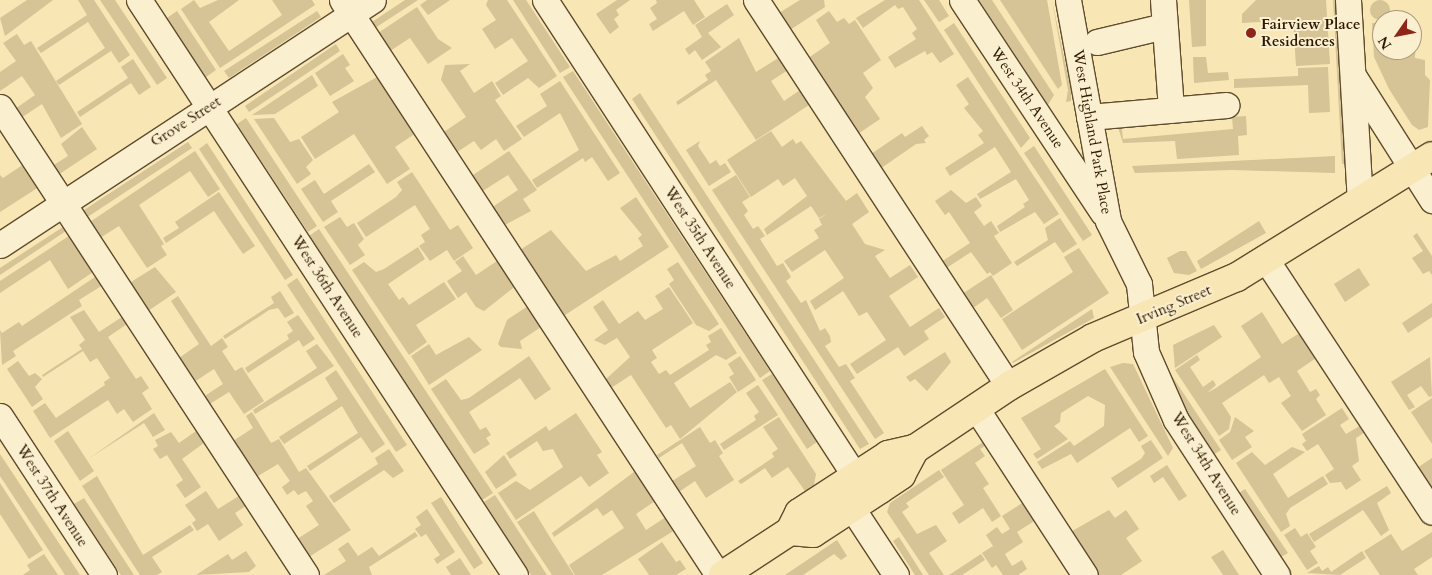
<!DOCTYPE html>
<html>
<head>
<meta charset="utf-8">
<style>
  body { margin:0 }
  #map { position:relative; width:1432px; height:575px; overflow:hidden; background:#f8e6b5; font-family:Cardo,serif }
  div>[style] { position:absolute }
  .green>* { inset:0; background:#d6c396 }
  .round { border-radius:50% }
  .roads { filter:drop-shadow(1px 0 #604c2d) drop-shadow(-1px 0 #604c2d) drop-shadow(0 1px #604c2d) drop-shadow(0 -1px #604c2d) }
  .minor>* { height:25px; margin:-12.5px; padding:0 12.5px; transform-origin:12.5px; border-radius:12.5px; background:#faefcf }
  .major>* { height:28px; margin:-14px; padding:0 14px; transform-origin:14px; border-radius:14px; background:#f8e6b5 }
  .dots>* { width:14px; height:14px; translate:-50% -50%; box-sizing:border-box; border:2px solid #faefcf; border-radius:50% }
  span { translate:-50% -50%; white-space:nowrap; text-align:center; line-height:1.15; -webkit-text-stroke:4px #faefcf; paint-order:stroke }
  .poi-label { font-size:15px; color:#2e1900; font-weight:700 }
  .left { translate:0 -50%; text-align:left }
  .street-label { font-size:15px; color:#2e1900 }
  .north { position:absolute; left:1372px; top:10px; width:50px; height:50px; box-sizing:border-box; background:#faefcf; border:1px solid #a8997c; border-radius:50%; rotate:237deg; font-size:14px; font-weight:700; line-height:20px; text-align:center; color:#2e1900 }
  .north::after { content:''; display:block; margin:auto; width:18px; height:22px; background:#8f2418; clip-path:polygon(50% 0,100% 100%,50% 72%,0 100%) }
</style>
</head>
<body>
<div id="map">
  <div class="green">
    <div class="round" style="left:1370px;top:0;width:20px;height:20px"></div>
    <div style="clip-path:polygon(27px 0,53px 0,5px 36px,0 18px)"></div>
    <div style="clip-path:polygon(78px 0,94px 0,130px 55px,119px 63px,111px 51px,59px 85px,56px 81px,105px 48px,88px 22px,41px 53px,37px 48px,87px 15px)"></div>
    <div style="clip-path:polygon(100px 0,115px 0,167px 78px,157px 85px)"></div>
    <div style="clip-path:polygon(194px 0,200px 8px,218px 0,239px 0,209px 22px,229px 51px,282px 15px,272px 0,312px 0,315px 5px,220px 68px,181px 9px)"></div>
    <div style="clip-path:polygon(405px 0,418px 0,372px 30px,372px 22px)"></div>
    <div style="clip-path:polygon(427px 0,450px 0,428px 15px,420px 5px)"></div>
    <div style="clip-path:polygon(488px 0,507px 0,557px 76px,539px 88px,528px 78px,503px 95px,495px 83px,528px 61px,512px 38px,495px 49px,482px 29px,496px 20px,486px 5px)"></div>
    <div style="clip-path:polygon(513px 0,526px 0,570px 67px,560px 73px)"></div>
    <div style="clip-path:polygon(617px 0,630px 0,616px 10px,619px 15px,614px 19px,619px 27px,610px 34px,596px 14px)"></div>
    <div style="clip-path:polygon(656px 0,694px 0,705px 17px,693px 25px,684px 11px,653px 31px,649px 24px,657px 19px,650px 8px,657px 3px)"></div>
    <div style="clip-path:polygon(800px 0,824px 0,825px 7px,790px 30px,779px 13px)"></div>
    <div style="clip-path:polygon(885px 0,919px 0,954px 54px,940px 63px,932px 52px,927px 55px,925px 51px,895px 68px,888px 57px,916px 39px,912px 33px,917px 29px,903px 7px,898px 9px,895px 5px,863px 28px,856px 18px)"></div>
    <div style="clip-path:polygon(924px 0,939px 0,949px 16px,939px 22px)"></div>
    <div style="clip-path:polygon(979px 0,992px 0,1054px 95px,1048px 105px)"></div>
    <div style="clip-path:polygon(1000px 0,1047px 0,1062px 85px,1058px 89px)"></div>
    <div style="clip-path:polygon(1052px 0,1071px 90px,1071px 101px,1066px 102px,1068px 90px)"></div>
    <div style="clip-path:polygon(1189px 0,1206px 0,1206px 46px,1192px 47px)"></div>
    <div style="clip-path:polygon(1256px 0,1326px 0,1330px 64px,1296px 66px,1293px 20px,1242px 23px,1242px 14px)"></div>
    <div style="clip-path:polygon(1333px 0,1336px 0,1346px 163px,1342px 164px)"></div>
    <div style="clip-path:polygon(727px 4px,734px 15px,708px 33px,721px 47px,702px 60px,695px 50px,689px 55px,685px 49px,702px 37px,695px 25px)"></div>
    <div style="clip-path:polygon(417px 7px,438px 39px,452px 48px,428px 64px,410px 38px,387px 53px,375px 35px)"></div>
    <div style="clip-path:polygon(177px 11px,216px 70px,206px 77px,167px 18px)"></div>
    <div style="clip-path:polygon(317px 11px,321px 17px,229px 78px,224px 71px)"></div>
    <div style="clip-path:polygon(829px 11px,837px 22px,844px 18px,849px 24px,855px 20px,881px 60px,863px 73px,873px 88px,865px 97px,880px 119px,858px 134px,804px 61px,830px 43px,816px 20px)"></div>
    <div style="clip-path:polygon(954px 23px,1030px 138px,1021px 148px,944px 30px)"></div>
    <div style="clip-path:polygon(1372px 23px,1382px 23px,1382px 50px,1412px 50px,1412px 25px,1416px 26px,1415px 58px,1425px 60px,1425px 75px,1430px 80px,1428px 127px,1419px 130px,1412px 125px,1389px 89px,1374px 57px)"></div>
    <div style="clip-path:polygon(17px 34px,24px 45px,31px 41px,82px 124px,61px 138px,42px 104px,18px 120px,12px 111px,35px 95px,22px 76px,0 91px,0 72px,16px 61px,3px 43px)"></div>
    <div style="clip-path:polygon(739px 38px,756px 72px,780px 57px,788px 70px,771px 81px,784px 101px,803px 88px,812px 103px,756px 140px,716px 80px,678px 105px,676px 102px,708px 80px,705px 75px,711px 71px,705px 62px)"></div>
    <div style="clip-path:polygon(336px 44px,340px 51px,249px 112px,245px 106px)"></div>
    <div style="clip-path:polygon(343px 54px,350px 65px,345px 68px,354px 81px,330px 96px,315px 73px)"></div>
    <div style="clip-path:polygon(1193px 57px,1206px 57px,1208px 73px,1228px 72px,1229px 80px,1194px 83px)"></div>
    <div style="clip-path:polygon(133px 59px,151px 87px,139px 95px,131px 83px,80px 117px,77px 112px,128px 78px,121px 67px)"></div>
    <div style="clip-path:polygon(470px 64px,460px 71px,474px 93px,492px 81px,501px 96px,495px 100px,522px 139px,504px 151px,496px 139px,481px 150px,474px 141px,451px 156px,438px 136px,466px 117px,441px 80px,445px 65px)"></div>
    <div style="clip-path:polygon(1328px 67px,1330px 112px,1309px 113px,1308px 85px,1234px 88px,1234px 79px,1298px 76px,1298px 68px)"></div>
    <div style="clip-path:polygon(573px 71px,770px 371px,760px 378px,563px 77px)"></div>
    <div style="clip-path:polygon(312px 75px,318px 86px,275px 114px,252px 115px)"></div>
    <div style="clip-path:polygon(379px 76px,416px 133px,395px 147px,410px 169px,387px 184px,354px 134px,315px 159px,301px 137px,339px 112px,332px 102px)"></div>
    <div style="clip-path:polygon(968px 77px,1059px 214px,1044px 224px,1035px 212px,1000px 232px,997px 226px,1025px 207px,1023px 204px,1029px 200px,1016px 179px,980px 199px,977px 194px,1011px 172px,995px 147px,950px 176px,945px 168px,984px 143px,978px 135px,983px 131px,964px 108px,969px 104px,956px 85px)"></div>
    <div style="clip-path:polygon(560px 81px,620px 173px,608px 181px,592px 157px,585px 162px,583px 158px,537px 188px,532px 180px,579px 150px,560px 113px,524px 137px,516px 126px,547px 106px,540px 94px)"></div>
    <div style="clip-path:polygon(640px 93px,869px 444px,860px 449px,632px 99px)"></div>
    <div style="clip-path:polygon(1246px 116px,1247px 135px,1238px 136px,1239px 155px,1177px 159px,1175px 141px,1123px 143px,1116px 121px,1121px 121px,1123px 139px,1233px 129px,1232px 117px)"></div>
    <div style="clip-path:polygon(246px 118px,317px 226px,308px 232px,237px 124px)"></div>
    <div style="clip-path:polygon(274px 118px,290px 142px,299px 139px,313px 160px,306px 167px,311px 174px,297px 184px,254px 119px)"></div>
    <div style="clip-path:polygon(922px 126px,929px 136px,924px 140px,926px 143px,916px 144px,877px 171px,868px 156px,902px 133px,905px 137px)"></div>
    <div style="clip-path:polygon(82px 127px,97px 149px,55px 177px,49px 168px,68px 156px,61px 144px)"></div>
    <div style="clip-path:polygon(771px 131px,782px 147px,793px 139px,796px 144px,801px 141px,846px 201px,857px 193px,869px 212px,852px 224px,865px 244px,885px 250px,875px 256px,890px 278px,910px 265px,918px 277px,889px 296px,910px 327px,939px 308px,945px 317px,924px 331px,929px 339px,904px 356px,898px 347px,857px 374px,850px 364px,886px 340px,867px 312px,859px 316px,843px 291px,815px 310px,810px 301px,844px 278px,825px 250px,792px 272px,784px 261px,819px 238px,814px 230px,822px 225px,819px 219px,828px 213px,819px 218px,811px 206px,767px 235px,764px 229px,807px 196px,795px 178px,783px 186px,778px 179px,751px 197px,727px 160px)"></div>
    <div style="clip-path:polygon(700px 141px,698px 146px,710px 164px,716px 160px,720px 166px,725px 163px,731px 172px,709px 186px,686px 150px)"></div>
    <div style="clip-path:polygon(188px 142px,192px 148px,83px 220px,81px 212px)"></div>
    <div style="clip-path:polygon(207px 143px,293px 275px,285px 280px,199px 149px)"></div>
    <div style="clip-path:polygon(1034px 146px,1092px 235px,1083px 241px,1024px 153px)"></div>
    <div style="clip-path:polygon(195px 151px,220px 189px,208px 197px,190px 171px,139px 205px,164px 244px,161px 246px,167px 255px,147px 268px,119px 226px,100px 238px,90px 222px)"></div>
    <div style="clip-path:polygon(509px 151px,537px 190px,523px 199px,531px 211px,499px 228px,488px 210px,518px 190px,508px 175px,478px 194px,467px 179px)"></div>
    <div style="clip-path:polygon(1335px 156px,1335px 173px,1232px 170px,1135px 173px,1132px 166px)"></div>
    <div style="clip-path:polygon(27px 162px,42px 185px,0 212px,0 175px,3px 178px)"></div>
    <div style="clip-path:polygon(369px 164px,375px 172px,331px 201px,338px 212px,323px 222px,301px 189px,315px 180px,324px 194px)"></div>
    <div style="clip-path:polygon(412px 172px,450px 230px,458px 225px,473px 248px,454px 261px,447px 250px,430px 261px,419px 246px,425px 242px,421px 235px,430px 229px,415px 205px,366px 237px,357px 223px,396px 197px,402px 190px,397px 182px)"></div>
    <div style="clip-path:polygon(736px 175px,750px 197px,742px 202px,748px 211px,744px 215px,753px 229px,758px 226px,765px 236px,760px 239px,777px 266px,783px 263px,791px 277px,786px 281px,801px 303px,806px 300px,820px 331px,825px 328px,830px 336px,831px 342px,825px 346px,839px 367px,846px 364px,855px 378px,850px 381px,884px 433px,875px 439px,712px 190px)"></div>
    <div style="clip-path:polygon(951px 190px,966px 203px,976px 197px,982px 206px,974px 212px,984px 226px,991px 221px,999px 233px,994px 236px,1012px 263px,993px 276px,990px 272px,987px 274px,971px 252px,942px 271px,938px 264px,970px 243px,949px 212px,945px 215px,935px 201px)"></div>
    <div style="clip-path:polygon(219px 192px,255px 246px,243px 254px,214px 211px,166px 243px,163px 238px,179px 228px,175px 222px)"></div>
    <div style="clip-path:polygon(636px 197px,669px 247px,559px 319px,520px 250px,551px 230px,586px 271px,616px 255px,620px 261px,643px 246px,638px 238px,642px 235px,620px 208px)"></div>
    <div style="clip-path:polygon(340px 217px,347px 227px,354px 223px,364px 239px,358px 245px,365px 255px,350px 265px,324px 227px)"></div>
    <div style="clip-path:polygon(1060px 218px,1077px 244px,1063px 253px,1055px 242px,1017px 266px,1014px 262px,1048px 240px,1045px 228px)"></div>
    <div style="clip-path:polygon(1259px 221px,1266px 233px,1201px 269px,1197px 261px)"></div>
    <div style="clip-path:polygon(66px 225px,69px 229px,0 275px,0 268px)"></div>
    <div style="clip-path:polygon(319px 229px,493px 493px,482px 500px,309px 236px)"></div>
    <div style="clip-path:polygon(1417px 233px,1432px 256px,1432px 275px,1429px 271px,1423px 274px,1412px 258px,1423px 251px,1413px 236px)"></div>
    <div style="clip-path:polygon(72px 234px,96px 270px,68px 289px,50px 260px,0 293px,0 281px)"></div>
    <div style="clip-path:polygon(418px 247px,425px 259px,388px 284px,399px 300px,403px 297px,409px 305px,444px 282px,456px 299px,416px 325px,427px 342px,409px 355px,352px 270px,364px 262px,376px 272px,384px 269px)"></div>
    <div style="clip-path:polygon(1079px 248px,1109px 293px,1022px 350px,1002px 319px,1073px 272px,1064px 257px)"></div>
    <div style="clip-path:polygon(1180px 251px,1186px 251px,1197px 271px,1189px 275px,1174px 273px,1167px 258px)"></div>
    <div style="clip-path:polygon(463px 256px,476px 275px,500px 259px,517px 285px,484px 311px,476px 307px,466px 292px,458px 298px,447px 281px,462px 271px,455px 262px)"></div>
    <div style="clip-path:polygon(678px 262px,719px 324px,709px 331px,696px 325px,669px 284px,674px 280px,667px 269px)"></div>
    <div style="clip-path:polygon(155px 267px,176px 292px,145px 313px,131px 282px)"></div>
    <div style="clip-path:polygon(1359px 268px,1370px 285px,1345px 302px,1334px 284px)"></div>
    <div style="clip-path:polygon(991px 275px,1013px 310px,1001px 318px,987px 298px,969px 311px,959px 296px)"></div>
    <div style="clip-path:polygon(95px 277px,103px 285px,79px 300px,82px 306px,13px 351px,16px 356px,2px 365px,0 330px,2px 333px,19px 322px,22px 326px)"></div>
    <div style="clip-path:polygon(297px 278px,407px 445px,396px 452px,287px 285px)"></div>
    <div style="clip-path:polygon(669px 287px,693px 323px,652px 350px,657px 358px,651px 362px,659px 374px,666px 370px,670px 375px,709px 350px,706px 345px,711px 342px,708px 336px,721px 328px,737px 353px,726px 360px,716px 355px,674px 383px,690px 408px,730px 382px,737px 392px,680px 439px,671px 425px,666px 428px,631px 375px,611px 388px,605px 380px,630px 357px,617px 338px,605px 345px,594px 340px,608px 330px,593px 307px,603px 300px,619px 324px,638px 311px,645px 320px,663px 309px,655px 296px)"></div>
    <div style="clip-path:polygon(280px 291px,294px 313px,285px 318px,278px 308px,269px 310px,225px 339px,223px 336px,274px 303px,271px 297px)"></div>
    <div style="clip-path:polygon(178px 296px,211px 346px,222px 338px,228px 347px,222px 351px,235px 371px,242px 367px,264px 401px,244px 414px,229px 392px,205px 407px,200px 399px,223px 384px,214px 369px,194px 382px,181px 366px,179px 358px,199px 344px,171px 301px)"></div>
    <div style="clip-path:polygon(1432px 303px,1432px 317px,1408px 333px,1402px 323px)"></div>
    <div style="clip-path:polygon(531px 304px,544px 325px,520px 341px,522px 349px,501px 347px,498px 344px,507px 320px)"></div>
    <div style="clip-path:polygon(1092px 309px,1094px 318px,1013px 363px,1012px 362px)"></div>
    <div style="clip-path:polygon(84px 310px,99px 332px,125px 315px,130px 322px,108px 337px,136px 379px,141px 376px,149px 388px,142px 393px,152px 409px,133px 422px,124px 409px,117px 414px,108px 400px,50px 438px,33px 411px,45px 403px,56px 418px,105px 385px,104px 382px,110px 378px,97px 358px,90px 362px,83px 351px,43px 377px,42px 375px,82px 349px,79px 345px,85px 340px,70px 317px)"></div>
    <div style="clip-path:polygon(1262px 312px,1282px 344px,1303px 331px,1319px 356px,1297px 371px,1310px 392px,1316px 389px,1320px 395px,1316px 399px,1326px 415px,1302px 431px,1281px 403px,1291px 396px,1279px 377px,1269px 383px,1264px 375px,1222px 403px,1231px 417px,1229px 429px,1219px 436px,1175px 370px,1197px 355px,1200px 360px,1190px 367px,1203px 387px,1213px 380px,1216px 385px,1207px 393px,1216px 388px,1261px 357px,1241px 326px)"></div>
    <div style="clip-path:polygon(298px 315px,315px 339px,303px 347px,299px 340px,248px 373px,245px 368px,289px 339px,287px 335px,293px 331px,287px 322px)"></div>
    <div style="clip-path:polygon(1214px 325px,1222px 337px,1175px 368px,1173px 345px)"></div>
    <div style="clip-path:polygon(469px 337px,482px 350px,429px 385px,411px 356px,429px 344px,436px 355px)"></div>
    <div style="clip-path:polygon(317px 344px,334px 366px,255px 414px,253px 410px,317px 368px,306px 351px)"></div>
    <div style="clip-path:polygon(945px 352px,951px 362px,927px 391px,915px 379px,910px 382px,906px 377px)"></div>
    <div style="clip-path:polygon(529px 356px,551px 389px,535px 400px,520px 378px,469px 412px,480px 430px,486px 427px,491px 435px,486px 438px,490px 444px,474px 454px,431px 389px,446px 379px,461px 400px,469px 398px)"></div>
    <div style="clip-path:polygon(740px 356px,756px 380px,738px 392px,729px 377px,734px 374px,728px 364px)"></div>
    <div style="clip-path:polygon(1430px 357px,1432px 396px,1429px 397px,1421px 386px,1407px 395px,1415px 407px,1409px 410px,1391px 382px)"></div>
    <div style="clip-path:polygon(18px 361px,29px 376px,35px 373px,42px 379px,35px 387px,43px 399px,32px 407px,7px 369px)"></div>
    <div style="clip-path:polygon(1123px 363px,1133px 364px,1173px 448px,1168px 456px,1110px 367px)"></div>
    <div style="clip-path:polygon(1105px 369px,1148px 436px,1139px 442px,1130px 428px,1077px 463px,1071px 454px,1042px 469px,1037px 462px,1070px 441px,1074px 446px,1104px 426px,1105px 405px,1088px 396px,1061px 413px,1060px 422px,1054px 426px,1068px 439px,1037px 459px,1033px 454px,1041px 449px,1021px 418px)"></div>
    <div style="clip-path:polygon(336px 370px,385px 444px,372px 453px,361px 437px,310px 471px,307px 466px,358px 433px,342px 406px,284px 444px,279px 437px,338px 399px,325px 378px)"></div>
    <div style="clip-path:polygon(1168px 370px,1221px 450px,1213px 455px,1193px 425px)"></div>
    <div style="clip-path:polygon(772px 374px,817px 442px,807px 449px,762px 380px)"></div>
    <div style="clip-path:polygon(758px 385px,778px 415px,724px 450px,720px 444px,756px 420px,754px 416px,759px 412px,746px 393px)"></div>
    <div style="clip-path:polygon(1432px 398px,1432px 444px,1411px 412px)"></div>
    <div style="clip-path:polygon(1342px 408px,1349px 419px,1340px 425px,1346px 434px,1363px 424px,1367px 431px,1356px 438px,1359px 461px,1352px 466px,1361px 480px,1346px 490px,1341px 482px,1330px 483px,1325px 475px,1334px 469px,1318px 444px,1307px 451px,1302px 444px,1306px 441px,1302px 434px)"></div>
    <div style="clip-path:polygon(252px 412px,271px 443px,279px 439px,299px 472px,306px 468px,351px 530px,306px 559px,294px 541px,319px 525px,306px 506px,313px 501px,306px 491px,298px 495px,294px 490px,287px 495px,282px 487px,290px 481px,278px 464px,258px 476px,253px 469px,246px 468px,230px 443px,253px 428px,246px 416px)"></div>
    <div style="clip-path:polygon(154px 413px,165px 430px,153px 437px,144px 423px,88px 459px)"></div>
    <div style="clip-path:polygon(576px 413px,602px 452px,597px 455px,609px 473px,589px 487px,581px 476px,516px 520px,498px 493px,516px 481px,530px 490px,563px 467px,553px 449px,543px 451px,537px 441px,510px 459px,506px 453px,546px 426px,549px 431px)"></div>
    <div style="clip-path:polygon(779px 417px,816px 474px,814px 485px,805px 491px,788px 467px,772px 478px,765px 468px,741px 484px,738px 481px,774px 457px,772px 453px,778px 449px,763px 427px)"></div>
    <div style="clip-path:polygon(1235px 417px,1254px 431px,1245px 437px,1252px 447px,1232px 460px,1219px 440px,1230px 432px)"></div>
    <div style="clip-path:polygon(700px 427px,710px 443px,715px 440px,723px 453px,719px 456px,734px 480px,706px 498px,695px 481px,676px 494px,669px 483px,696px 466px,682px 443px,659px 458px,657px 455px)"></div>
    <div style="clip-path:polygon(68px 431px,94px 471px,80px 481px,54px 441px)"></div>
    <div style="clip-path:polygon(196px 431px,204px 443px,182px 459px,201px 487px,185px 498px,176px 485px,183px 480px,167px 455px,160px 459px,153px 449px,158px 446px,155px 440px,171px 432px,179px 443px)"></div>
    <div style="clip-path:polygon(986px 440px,988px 444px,980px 449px,985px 456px,975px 463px,989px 484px,983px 488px,1001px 516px,992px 522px,983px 508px,959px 524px,952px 513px,964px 505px,941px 470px)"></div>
    <div style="clip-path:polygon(1151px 440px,1163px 458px,1118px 488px,1111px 478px,1141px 459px,1145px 453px,1141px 446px)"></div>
    <div style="clip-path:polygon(1292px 447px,1305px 452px,1273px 474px,1288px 498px,1323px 476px,1328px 484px,1290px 508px,1286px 514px,1290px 526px,1281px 532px,1236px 463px,1252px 452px,1265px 465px)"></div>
    <div style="clip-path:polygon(389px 449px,404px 471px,393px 478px,384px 470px,334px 503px,329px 496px,378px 464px,375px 458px)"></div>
    <div style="clip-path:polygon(0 454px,80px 575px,65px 575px,0 476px)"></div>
    <div style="clip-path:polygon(504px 455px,517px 475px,496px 489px,485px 472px)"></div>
    <div style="clip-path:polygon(1432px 458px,1432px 492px,1414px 470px)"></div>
    <div style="clip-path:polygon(1167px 465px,1187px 496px,1179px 501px,1163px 477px,1154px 483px,1150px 476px)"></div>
    <div style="clip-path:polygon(638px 469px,658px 499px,636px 514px,646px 530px,666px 517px,675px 530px,602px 575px,575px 575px,569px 565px,624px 528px,612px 510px,603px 516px,597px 508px,554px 537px,552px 533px)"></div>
    <div style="clip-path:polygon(939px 470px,944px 477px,906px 503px,909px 507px,902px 512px,917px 534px,936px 525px,947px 541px,929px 553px,944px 575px,929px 575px,887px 512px,890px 503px)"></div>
    <div style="clip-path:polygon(97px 476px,143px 555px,190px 525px,194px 530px,152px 557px,162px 572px,157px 575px,140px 575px,82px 486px)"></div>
    <div style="clip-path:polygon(0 483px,43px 550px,29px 559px,0 514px)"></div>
    <div style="clip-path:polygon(1387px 486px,1391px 493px,1377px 503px,1389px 530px,1381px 536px,1363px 510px,1314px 542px,1309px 534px)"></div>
    <div style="clip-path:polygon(1245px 489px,1288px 553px,1281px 557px,1239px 493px)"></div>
    <div style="clip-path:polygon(206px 491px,218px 509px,242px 494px,249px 504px,235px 513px,243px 525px,219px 541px,208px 524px,197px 531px,192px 523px,196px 520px,185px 505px)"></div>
    <div style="clip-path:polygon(495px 495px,547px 575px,531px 575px,484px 502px)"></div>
    <div style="clip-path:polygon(441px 497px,483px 563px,474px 569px,431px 503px)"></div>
    <div style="clip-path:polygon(84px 498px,134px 575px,121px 575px,74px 504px)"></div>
    <div style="clip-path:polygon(1027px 500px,1039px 518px,1017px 532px,1023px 542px,1005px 554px,1012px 566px,1022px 560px,1027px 569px,1018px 575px,1003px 575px,996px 565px,992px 568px,982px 553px,993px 546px,986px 535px,997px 527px,1002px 534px,1010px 529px,1002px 516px)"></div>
    <div style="clip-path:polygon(427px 509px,455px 552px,437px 564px,434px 559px,440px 555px,426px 534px,421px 537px,415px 529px,421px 525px,416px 517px)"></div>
    <div style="clip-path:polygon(1109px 510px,1115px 518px,1126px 510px,1139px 529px,1126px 538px,1142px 561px,1121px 575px,1094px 575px,1067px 534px)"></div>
    <div style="clip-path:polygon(534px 511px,551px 539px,574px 575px,552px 575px,517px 522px)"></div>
    <div style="clip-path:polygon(1295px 528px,1301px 537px,1307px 533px,1316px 547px,1310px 551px,1318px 563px,1307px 570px,1284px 535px)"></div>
    <div style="clip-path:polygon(415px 532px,418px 536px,369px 567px,372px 575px,324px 575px,346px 561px,338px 549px,348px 542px,358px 556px,372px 547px,379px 556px)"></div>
    <div style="clip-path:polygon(1432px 532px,1432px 557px,1414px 569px,1418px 575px,1380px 575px,1364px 551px,1391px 534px,1402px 551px)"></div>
    <div style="clip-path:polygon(899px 537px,923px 575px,915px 575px,893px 541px)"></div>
    <div style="clip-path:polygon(837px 540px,847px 556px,841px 560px,834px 554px,803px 575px,785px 575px)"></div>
    <div style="clip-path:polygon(662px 542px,676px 562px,680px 560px,686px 569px,676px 575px,649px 575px,638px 559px)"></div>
    <div style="clip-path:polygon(1223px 550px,1239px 575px,1223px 575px,1211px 557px)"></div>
    <div style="clip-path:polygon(246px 551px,256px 566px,249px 572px,196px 575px,228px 554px,232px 560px)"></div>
    <div style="clip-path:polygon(1362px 551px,1366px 558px,1340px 575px,1307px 573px,1319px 566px,1322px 571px,1328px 567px,1331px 572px)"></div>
    <div style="clip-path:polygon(44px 554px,58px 575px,23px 575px,30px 570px,27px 565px)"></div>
    <div style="clip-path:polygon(981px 554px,985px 560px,962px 575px,949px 575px)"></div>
    <div style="clip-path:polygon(460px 558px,471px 575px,451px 575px,446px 567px)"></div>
  </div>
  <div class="roads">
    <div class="minor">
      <div style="left:139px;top:0;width:687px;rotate:56.82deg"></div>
      <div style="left:342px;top:0;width:687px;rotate:56.82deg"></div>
      <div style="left:545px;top:0;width:568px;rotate:56.93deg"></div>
      <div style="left:756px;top:0;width:462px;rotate:56.8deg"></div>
      <div style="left:962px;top:0;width:255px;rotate:56.5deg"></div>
      <div style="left:1068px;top:0;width:225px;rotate:79.7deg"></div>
      <div style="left:1108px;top:221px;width:70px;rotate:63.8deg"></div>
      <div style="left:1139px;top:284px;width:68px;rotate:84.1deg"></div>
      <div style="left:1146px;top:352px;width:74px;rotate:66.2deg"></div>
      <div style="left:1176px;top:420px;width:185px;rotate:56.9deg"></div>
      <div style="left:1163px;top:0;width:110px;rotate:85.8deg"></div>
      <div style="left:1348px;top:0;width:201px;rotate:86.6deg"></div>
      <div style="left:1097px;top:42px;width:69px;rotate:-13.4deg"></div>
      <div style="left:1354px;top:77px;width:146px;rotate:57.6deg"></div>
      <div style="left:0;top:107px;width:559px;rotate:56.82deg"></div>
      <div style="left:1089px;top:117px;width:138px;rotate:-5deg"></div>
      <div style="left:0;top:245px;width:446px;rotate:-33.3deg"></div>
      <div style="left:1267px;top:261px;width:300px;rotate:56.7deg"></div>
      <div style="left:976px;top:408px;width:199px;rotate:56.9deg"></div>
      <div style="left:0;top:416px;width:190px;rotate:56.8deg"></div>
      <div style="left:852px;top:508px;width:80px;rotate:56.7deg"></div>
    </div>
    <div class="major">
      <div style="left:790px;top:531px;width:23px;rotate:5deg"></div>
      <div style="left:813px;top:533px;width:79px;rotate:-33.1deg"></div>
      <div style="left:879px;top:490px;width:27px;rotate:-34deg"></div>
      <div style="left:901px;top:475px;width:30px;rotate:-62deg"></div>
      <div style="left:723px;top:575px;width:80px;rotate:-33.3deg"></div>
      <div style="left:790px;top:531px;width:20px;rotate:-63deg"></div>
      <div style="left:799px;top:513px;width:106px;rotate:-33.1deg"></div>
      <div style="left:888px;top:455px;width:28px;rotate:-13deg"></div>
      <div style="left:915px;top:449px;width:113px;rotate:-33.8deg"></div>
      <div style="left:1009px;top:386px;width:97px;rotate:-29.7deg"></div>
      <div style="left:1093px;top:338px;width:156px;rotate:-23deg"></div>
      <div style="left:1237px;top:277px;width:229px;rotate:-31.8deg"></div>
    </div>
  </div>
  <div class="dots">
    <div style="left:1251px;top:33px;background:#8f2418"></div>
  </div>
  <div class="poi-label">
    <span class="left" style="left:1261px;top:33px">Fairview Place<br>Residences</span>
  </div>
  <div class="street-label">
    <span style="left:1027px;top:98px;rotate:56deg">West 34th Avenue</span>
    <span style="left:186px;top:122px;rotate:-33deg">Grove Street</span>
    <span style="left:1092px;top:132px;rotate:80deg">West Highland Park Place</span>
    <span style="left:700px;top:238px;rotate:57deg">West 35th Avenue</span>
    <span style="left:327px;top:287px;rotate:57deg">West 36th Avenue</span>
    <span style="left:1174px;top:305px;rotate:-23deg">Irving Street</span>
    <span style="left:1206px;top:464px;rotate:58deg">West 34th Avenue</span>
    <span style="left:52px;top:496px;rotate:57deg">West 37th Avenue</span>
  </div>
  <div class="north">N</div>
</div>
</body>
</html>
